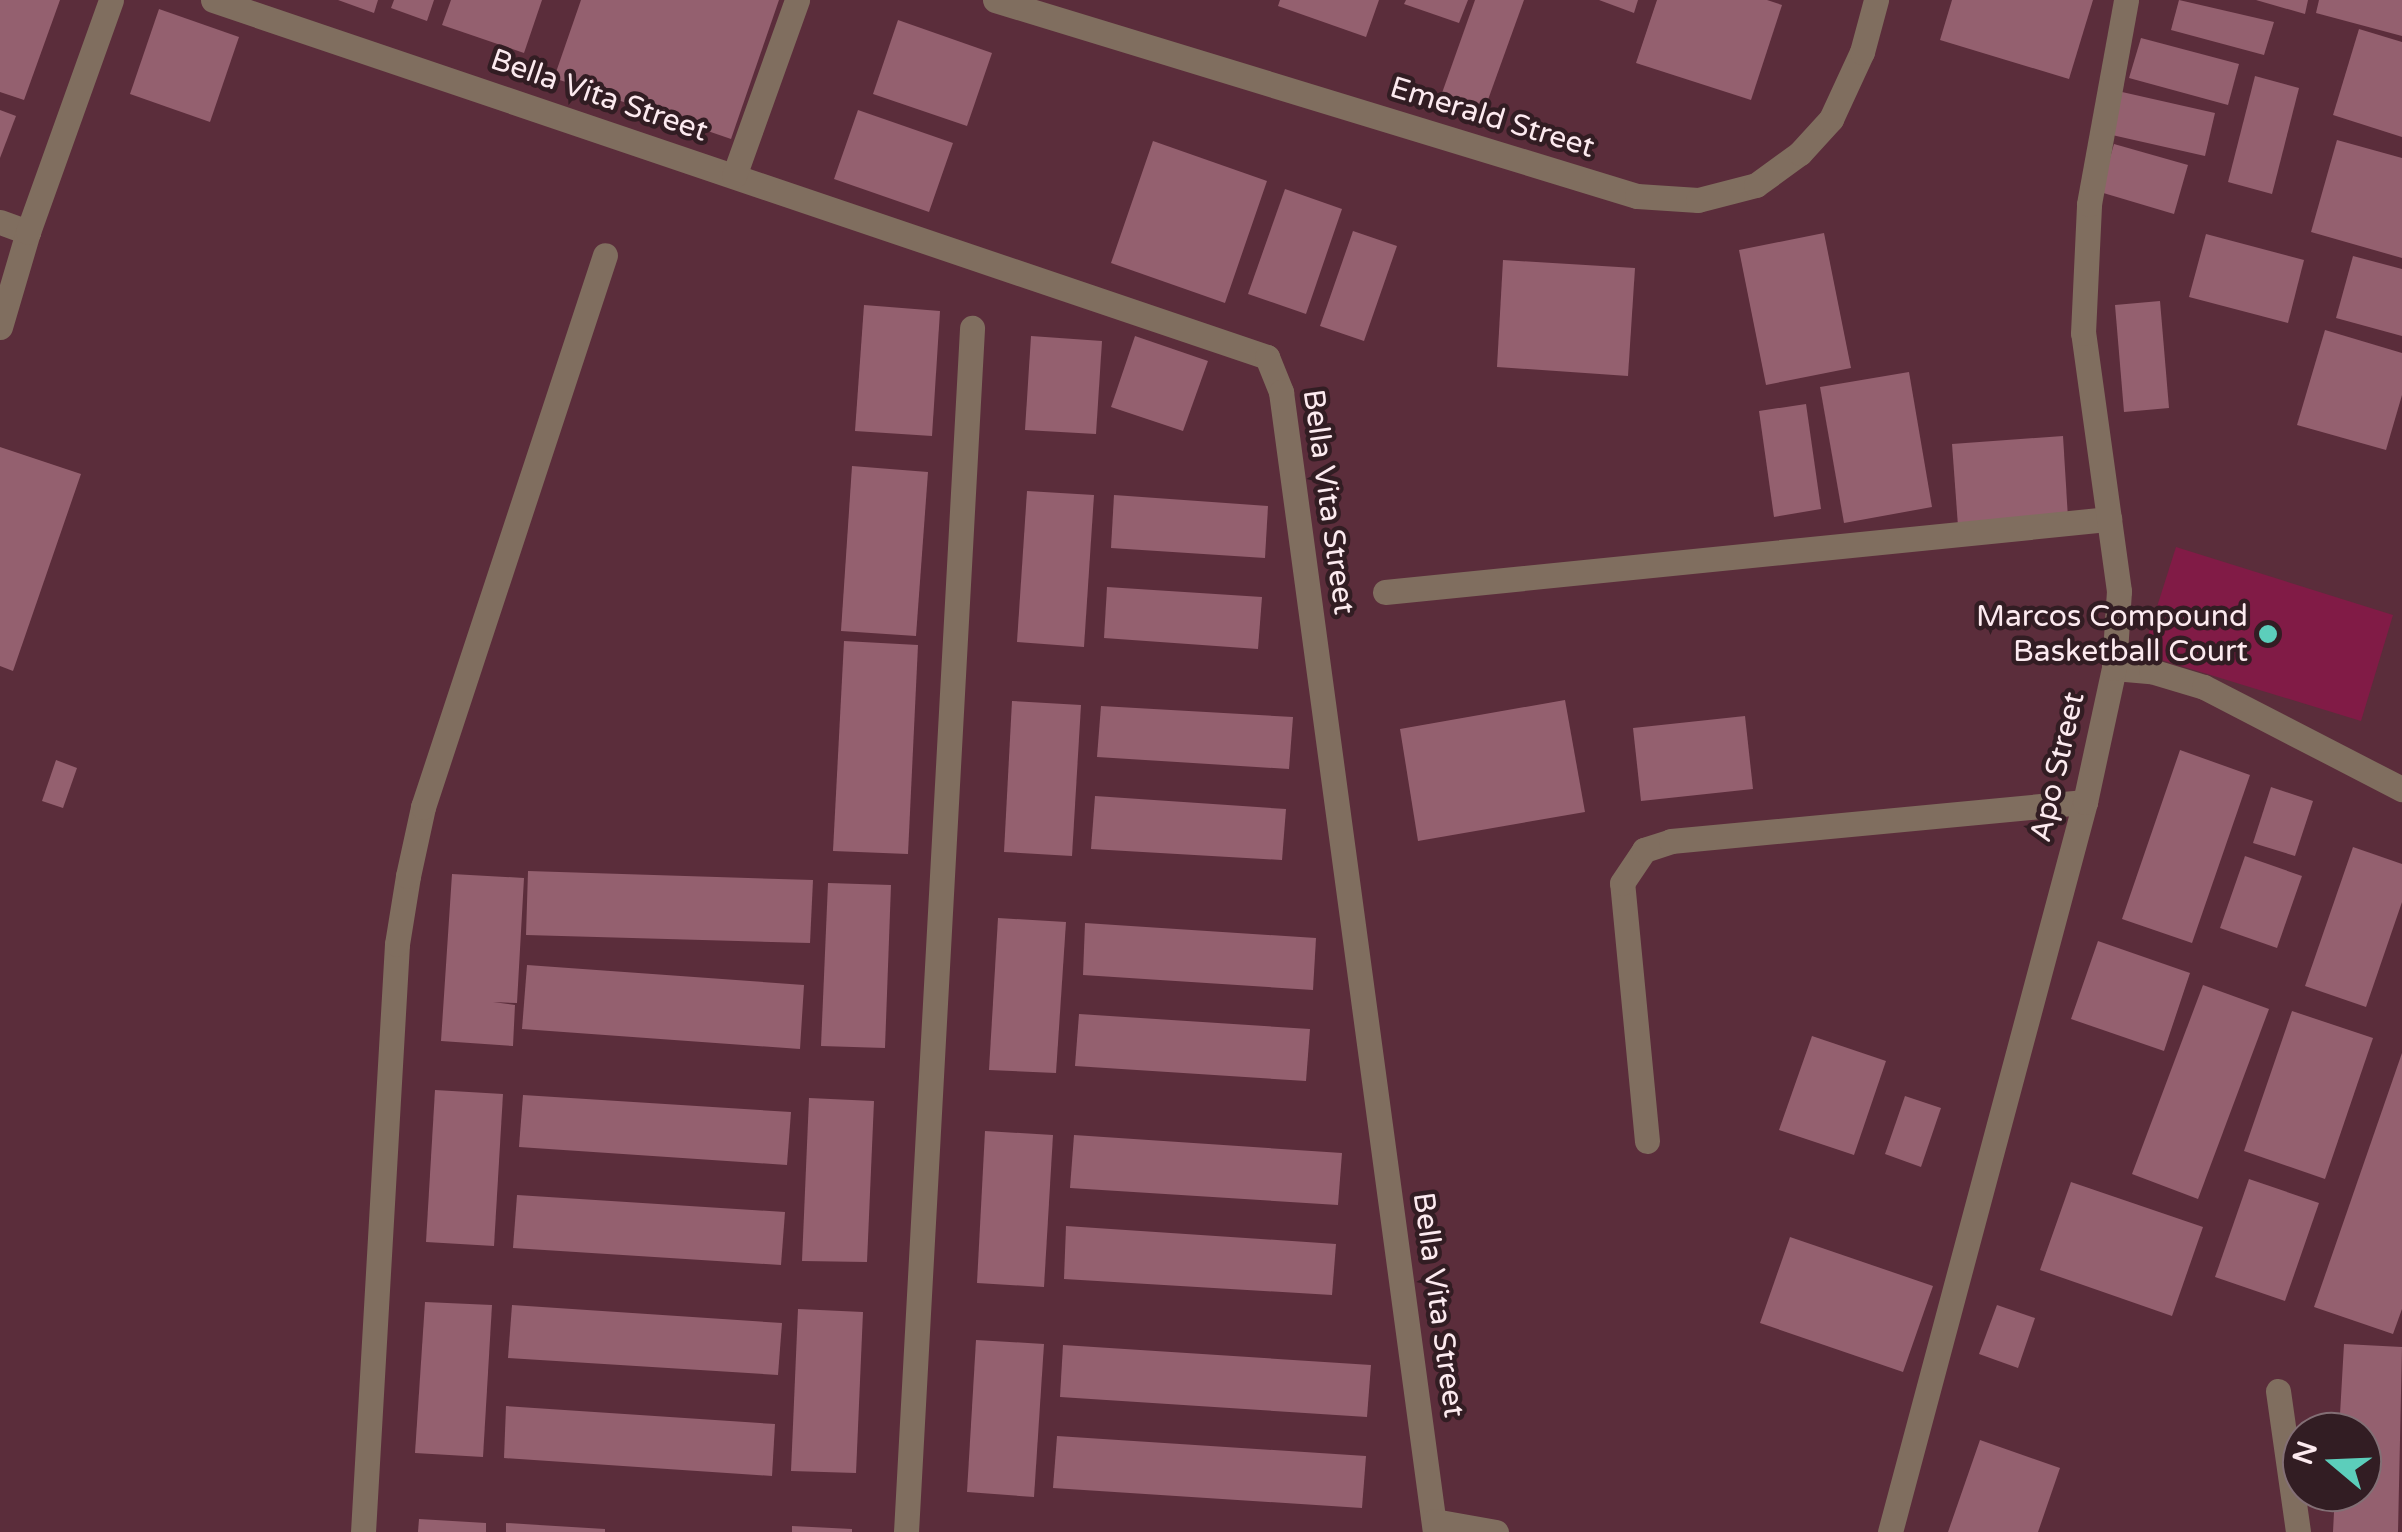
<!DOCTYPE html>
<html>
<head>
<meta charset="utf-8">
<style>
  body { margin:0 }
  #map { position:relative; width:2402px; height:1532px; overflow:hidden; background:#5b2d3b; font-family:"Varela Round",sans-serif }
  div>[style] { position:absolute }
  .green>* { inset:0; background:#811b46 }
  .building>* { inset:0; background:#94606f }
  .service>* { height:25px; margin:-12.5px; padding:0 12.5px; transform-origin:12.5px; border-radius:12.5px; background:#806e5f }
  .minor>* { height:25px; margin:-12.5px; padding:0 12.5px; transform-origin:12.5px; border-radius:12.5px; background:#806e5f }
  .dots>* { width:28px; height:28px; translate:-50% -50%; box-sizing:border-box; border:5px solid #321d23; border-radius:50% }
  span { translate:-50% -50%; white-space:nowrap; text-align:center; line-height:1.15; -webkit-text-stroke:9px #321d23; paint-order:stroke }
  .street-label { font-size:30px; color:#fceaef }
  .poi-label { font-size:30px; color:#fceaef }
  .right { translate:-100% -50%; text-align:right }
  .north { position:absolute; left:2282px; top:1412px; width:100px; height:100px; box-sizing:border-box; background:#321d23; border:2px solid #836f75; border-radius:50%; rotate:289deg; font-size:28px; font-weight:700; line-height:40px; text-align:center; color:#fceaef }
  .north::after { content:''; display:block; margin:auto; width:35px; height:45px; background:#5ccebb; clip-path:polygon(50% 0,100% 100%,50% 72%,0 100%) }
</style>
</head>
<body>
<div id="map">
  <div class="green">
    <div style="clip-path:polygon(2176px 547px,2393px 615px,2361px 721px,2142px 654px)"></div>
  </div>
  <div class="building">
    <div style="clip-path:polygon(0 0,60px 0,24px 100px,0 92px)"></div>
    <div style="clip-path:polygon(338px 0,378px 0,374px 13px)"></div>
    <div style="clip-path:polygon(394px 0,434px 0,427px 21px,391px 8px)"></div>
    <div style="clip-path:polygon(451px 0,542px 0,524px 53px,442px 25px)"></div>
    <div style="clip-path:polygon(581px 0,779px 0,731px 139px,554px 78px)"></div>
    <div style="clip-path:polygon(1280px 0,1379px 0,1366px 37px,1278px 6px)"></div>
    <div style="clip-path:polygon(1406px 0,1468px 0,1459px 23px,1404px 4px)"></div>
    <div style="clip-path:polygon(1475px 0,1524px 0,1485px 108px,1442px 93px)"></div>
    <div style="clip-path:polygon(1599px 0,1638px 0,1634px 13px)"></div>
    <div style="clip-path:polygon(1657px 0,1767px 0,1782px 5px,1751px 100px,1636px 63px)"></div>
    <div style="clip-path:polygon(1952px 0,2093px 0,2069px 79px,1940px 40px)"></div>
    <div style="clip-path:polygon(2179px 0,2274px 22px,2264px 55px,2171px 30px)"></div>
    <div style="clip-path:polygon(2256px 0,2308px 0,2305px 14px)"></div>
    <div style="clip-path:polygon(2319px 0,2402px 0,2402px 36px,2316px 13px)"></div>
    <div style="clip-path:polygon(159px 9px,239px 37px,210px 122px,130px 94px)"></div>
    <div style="clip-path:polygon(898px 20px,992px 53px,967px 126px,873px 94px)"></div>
    <div style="clip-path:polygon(2359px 29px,2402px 42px,2402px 137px,2333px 115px)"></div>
    <div style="clip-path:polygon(2141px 38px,2239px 64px,2228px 105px,2129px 78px)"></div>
    <div style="clip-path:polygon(2255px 76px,2299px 88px,2272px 194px,2228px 182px)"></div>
    <div style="clip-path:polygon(2122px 92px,2215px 113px,2205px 156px,2112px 135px)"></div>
    <div style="clip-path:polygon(0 110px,16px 116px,0 158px)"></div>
    <div style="clip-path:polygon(858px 110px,953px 143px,929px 212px,834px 179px)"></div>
    <div style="clip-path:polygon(2337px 140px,2402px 158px,2402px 258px,2311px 232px)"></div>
    <div style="clip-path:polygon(1153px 141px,1267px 181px,1225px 303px,1111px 263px)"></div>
    <div style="clip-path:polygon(2114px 144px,2188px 165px,2174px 214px,2100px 192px)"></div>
    <div style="clip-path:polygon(1285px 189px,1342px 209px,1306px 314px,1248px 294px)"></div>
    <div style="clip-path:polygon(1353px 231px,1397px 246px,1364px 341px,1320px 326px)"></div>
    <div style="clip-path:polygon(1824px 233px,1851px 368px,1766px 385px,1739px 250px)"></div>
    <div style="clip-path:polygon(2206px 234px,2304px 260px,2288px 323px,2189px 297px)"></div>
    <div style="clip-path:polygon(2353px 256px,2402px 269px,2402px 336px,2336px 318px)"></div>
    <div style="clip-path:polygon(1503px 260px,1635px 268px,1628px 376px,1497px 367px)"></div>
    <div style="clip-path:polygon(2160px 301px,2169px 408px,2124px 412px,2115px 305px)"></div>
    <div style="clip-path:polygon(864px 305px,940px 311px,932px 436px,855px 431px)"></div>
    <div style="clip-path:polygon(2325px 330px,2402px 353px,2402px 395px,2386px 450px,2297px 425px)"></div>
    <div style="clip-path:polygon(1031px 336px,1102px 341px,1096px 434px,1025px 430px)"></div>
    <div style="clip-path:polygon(1135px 336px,1208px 361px,1183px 431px,1111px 407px)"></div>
    <div style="clip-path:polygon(1909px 372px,1932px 507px,1844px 523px,1820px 387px)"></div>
    <div style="clip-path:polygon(1806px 404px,1821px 509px,1774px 517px,1759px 411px)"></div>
    <div style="clip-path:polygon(2063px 436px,2068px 518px,1958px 526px,1952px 444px)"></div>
    <div style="clip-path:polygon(0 447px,81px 474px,13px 671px,0 666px)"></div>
    <div style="clip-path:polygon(852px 466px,928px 472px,916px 636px,841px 631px)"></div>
    <div style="clip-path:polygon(1027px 491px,1094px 495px,1084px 647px,1017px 642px)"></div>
    <div style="clip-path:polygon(1114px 495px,1268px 506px,1265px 558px,1111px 548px)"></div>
    <div style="clip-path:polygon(1107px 587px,1262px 597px,1258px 649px,1104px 638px)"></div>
    <div style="clip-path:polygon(844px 641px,918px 645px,908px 854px,833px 851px)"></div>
    <div style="clip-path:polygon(1565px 700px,1585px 812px,1418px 841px,1400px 729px)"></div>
    <div style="clip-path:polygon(1012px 701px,1081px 705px,1072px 856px,1004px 852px)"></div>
    <div style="clip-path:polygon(1101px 706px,1293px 717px,1289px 769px,1097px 757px)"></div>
    <div style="clip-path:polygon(1745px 716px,1753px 789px,1641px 801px,1633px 728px)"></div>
    <div style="clip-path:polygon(2180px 750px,2250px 775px,2192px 943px,2122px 919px)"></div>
    <div style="clip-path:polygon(56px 760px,77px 768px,63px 808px,42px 801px)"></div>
    <div style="clip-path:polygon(2271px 787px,2313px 801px,2295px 856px,2253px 843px)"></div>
    <div style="clip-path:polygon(1095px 796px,1286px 809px,1282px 860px,1091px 849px)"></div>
    <div style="clip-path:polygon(2353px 847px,2402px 864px,2402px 902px,2366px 1007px,2305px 986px)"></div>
    <div style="clip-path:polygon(2245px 856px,2302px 876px,2277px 948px,2220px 928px)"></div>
    <div style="clip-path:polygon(528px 871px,813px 880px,810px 943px,526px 935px)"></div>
    <div style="clip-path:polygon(452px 874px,524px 878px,517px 1003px,493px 1002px,515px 1005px,513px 1046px,441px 1041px)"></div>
    <div style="clip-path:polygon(828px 883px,891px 885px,885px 1048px,821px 1046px)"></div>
    <div style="clip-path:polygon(998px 918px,1066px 922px,1056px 1073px,989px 1070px)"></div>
    <div style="clip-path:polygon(1085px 923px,1316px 938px,1313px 990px,1083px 975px)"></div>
    <div style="clip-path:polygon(2098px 941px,2190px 973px,2164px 1051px,2071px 1019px)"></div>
    <div style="clip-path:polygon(527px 965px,804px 985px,800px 1049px,522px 1029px)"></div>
    <div style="clip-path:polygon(2203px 985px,2269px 1009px,2198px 1199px,2132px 1174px)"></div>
    <div style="clip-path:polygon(2292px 1011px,2373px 1038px,2325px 1179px,2244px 1151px)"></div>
    <div style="clip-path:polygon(1079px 1014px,1310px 1029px,1306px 1081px,1075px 1066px)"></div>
    <div style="clip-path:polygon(1812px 1036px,1886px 1061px,1854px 1155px,1779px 1130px)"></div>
    <div style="clip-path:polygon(2402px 1053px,2402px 1309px,2393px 1334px,2314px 1307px)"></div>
    <div style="clip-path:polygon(435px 1090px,503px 1094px,494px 1246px,426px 1242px)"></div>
    <div style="clip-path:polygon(523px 1095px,791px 1112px,787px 1165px,519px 1147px)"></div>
    <div style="clip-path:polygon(1905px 1096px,1941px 1108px,1921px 1167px,1885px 1154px)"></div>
    <div style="clip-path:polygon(809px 1098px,874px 1101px,867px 1262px,802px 1261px)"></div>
    <div style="clip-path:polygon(985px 1131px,1053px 1135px,1044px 1287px,977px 1283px)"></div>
    <div style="clip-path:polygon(1074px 1135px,1342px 1153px,1338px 1205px,1070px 1188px)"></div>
    <div style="clip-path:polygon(2249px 1179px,2319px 1203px,2285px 1301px,2215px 1277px)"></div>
    <div style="clip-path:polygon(2071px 1182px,2203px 1227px,2172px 1316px,2040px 1270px)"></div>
    <div style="clip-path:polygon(517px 1195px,785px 1212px,781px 1265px,513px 1248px)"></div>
    <div style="clip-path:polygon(1066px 1226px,1336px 1244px,1332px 1295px,1064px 1279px)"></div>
    <div style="clip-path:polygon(1790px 1237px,1933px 1286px,1903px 1372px,1760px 1323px)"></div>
    <div style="clip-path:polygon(425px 1302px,492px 1305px,483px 1457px,415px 1453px)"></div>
    <div style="clip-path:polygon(512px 1305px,782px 1323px,778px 1375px,508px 1358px)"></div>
    <div style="clip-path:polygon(1997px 1305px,2035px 1318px,2018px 1368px,1979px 1354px)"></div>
    <div style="clip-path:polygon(798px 1309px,863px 1312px,856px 1473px,791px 1471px)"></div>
    <div style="clip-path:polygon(976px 1340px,1044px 1344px,1034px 1497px,967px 1492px)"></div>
    <div style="clip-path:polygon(2344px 1344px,2402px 1347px,2398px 1532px,2333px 1532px,2335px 1492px,2362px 1492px,2362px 1432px,2339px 1432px)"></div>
    <div style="clip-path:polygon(1063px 1345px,1371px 1365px,1367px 1417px,1060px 1397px)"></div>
    <div style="clip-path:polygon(506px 1406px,775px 1424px,772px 1476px,504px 1458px)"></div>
    <div style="clip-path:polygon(1057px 1436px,1366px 1456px,1362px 1508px,1053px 1488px)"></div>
    <div style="clip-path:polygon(1980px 1440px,2060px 1468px,2038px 1532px,1948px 1532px)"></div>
    <div style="clip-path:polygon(419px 1519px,486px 1523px,486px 1532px,418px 1532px)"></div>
    <div style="clip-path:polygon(506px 1523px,605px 1529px,605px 1532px,506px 1532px)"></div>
    <div style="clip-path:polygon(792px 1526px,852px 1529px,852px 1532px,792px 1532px)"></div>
  </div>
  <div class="service">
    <div style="left:1385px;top:592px;width:728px;rotate:-5.76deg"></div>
    <div style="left:1647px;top:1141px;width:259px;rotate:-95.5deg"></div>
    <div style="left:1622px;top:883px;width:40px;rotate:-56deg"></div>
    <div style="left:1644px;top:850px;width:28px;rotate:-18deg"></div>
    <div style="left:1671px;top:841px;width:416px;rotate:-5.4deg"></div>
    <div style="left:2278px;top:1391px;width:142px;rotate:81.9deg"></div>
  </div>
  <div class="minor">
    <div style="left:213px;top:0;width:1113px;rotate:18.71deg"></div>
    <div style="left:1267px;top:357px;width:38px;rotate:68deg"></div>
    <div style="left:1281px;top:392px;width:1150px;rotate:82.31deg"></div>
    <div style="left:995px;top:0;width:671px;rotate:16.98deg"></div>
    <div style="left:1637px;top:196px;width:61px;rotate:3.8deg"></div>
    <div style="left:1698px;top:200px;width:60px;rotate:-14.5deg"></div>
    <div style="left:1756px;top:185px;width:54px;rotate:-36deg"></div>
    <div style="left:1800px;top:153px;width:46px;rotate:-47.6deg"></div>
    <div style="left:1831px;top:119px;width:74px;rotate:-65.2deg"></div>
    <div style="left:1862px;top:52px;width:54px;rotate:-74.9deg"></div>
    <div style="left:734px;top:176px;width:187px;rotate:-70.3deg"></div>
    <div style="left:0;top:222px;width:30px;rotate:20deg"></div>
    <div style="left:0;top:327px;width:99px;rotate:-73.6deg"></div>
    <div style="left:28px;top:232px;width:246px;rotate:-70.3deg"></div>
    <div style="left:2114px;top:668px;width:37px;rotate:5deg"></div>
    <div style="left:2151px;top:671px;width:55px;rotate:16.8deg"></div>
    <div style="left:2204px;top:687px;width:223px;rotate:27.3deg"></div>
    <div style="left:1434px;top:1521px;width:63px;rotate:10.1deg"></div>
    <div style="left:363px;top:1532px;width:589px;rotate:-86.69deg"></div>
    <div style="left:397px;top:944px;width:69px;rotate:-80.8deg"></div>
    <div style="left:408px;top:876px;width:71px;rotate:-77.7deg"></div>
    <div style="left:423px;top:807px;width:581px;rotate:-71.75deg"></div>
    <div style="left:906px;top:1532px;width:1206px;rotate:-86.86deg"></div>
    <div style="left:1890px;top:1532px;width:756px;rotate:-75.04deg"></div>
    <div style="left:2085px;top:802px;width:137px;rotate:-77.8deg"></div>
    <div style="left:2114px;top:668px;width:77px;rotate:-86.3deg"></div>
    <div style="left:2119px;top:591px;width:260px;rotate:-97.9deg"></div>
    <div style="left:2083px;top:333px;width:129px;rotate:-87.3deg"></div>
    <div style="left:2089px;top:204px;width:207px;rotate:-79.7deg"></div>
  </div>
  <div class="dots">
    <div style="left:2268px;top:634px;background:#5ccebb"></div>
  </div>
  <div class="street-label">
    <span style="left:599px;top:96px;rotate:19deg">Bella Vita Street</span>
    <span style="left:1492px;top:118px;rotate:17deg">Emerald Street</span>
    <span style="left:1328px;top:502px;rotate:82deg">Bella Vita Street</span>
    <span style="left:2058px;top:767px;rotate:-77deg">Apo Street</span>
    <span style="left:1438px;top:1305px;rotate:82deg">Bella Vita Street</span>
  </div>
  <div class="poi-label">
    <span class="right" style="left:2248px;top:634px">Marcos Compound<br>Basketball Court</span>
  </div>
  <div class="north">N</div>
</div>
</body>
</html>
